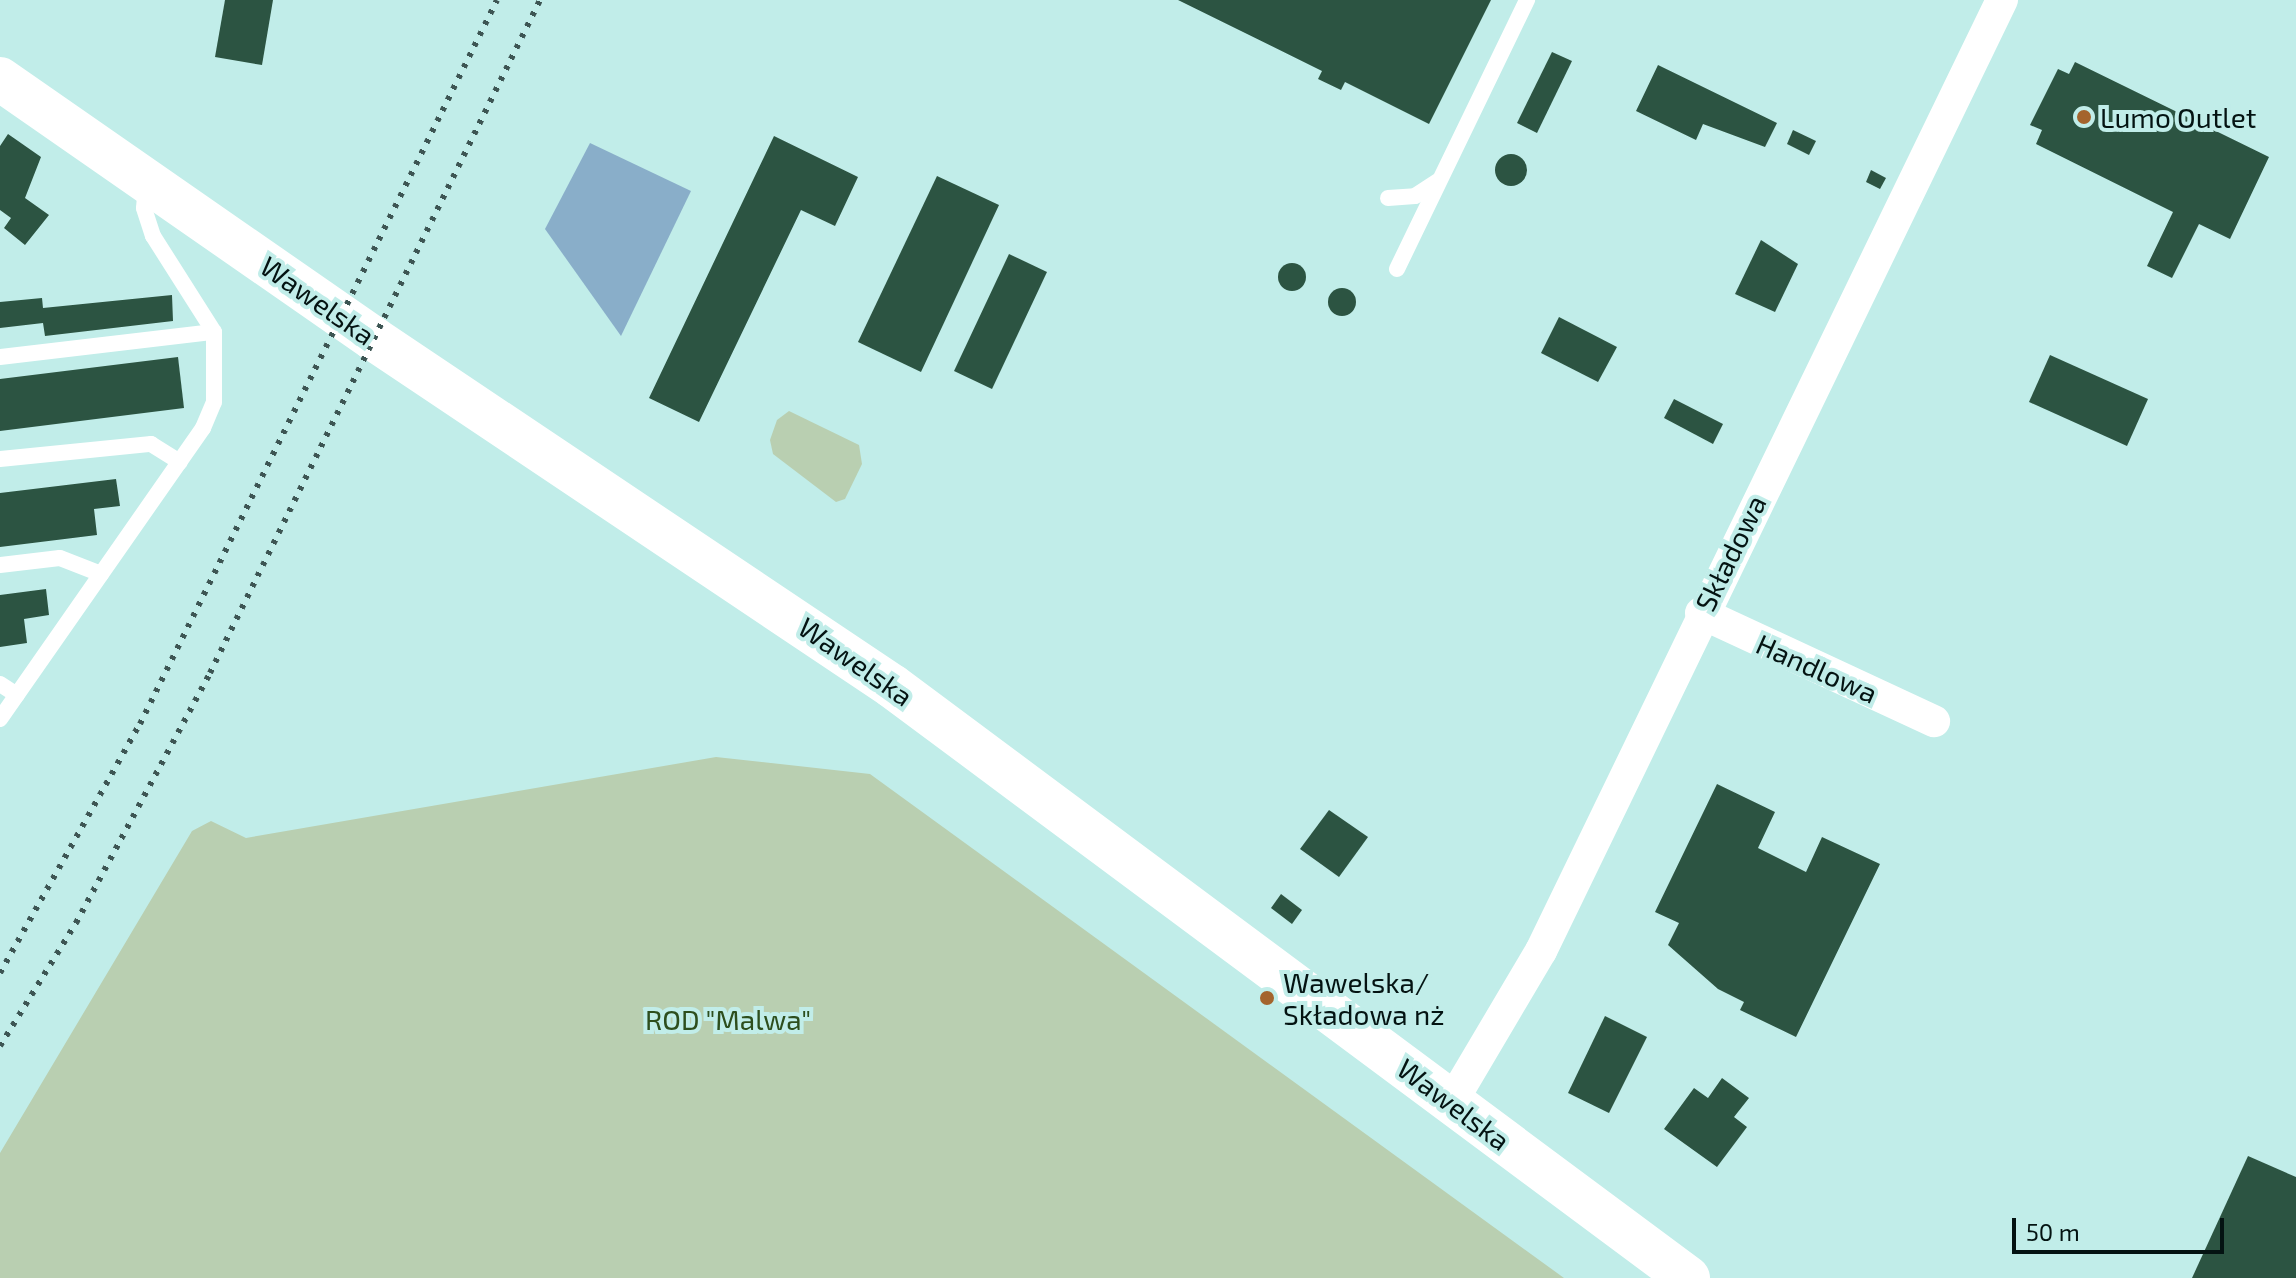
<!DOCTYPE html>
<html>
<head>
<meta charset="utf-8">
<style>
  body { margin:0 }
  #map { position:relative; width:2296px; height:1278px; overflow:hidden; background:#c1ede9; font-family:"Exo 2",sans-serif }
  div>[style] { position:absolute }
  .green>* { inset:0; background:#b9cfb1 }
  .water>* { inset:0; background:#89aec9 }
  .building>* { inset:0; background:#2c5442 }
  .round { border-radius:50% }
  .lane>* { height:16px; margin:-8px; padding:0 8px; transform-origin:8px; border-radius:8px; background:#fff }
  .street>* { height:32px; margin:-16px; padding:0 16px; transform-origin:16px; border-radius:16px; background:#fff }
  .secondary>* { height:44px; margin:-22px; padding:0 22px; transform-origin:22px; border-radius:22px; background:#fff }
  .rail>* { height:6px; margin-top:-3px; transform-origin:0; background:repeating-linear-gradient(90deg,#3d5553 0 4px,transparent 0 12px) }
  .dots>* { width:22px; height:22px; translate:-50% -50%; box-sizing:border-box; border:4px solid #c1ede9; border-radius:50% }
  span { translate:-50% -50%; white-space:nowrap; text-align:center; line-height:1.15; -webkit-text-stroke:8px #c1ede9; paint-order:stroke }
  .poi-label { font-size:28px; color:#041312 }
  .left { translate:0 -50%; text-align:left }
  .street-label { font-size:28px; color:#041312 }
  .park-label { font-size:28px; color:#2d4e1d }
  .scale { position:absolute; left:2012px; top:1218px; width:212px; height:36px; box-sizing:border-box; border:4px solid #041312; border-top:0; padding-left:10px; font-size:24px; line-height:28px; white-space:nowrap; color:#041312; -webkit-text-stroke:6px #c1ede9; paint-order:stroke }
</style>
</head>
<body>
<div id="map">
  <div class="green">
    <div style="clip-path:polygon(789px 411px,859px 445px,862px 464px,845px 499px,836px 502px,773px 454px,770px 440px,777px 420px)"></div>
    <div style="clip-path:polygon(716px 757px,870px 774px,1564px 1278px,0 1278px,0 1153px,192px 831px,211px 821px,246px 838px)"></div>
  </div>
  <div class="water">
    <div style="clip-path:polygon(590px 143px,691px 191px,621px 336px,545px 229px)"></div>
  </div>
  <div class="building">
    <div style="clip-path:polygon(225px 0,273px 0,262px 65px,215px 57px)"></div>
    <div style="clip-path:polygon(1178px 0,1491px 0,1429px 124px,1345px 82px,1341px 90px,1318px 79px,1322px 71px)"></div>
    <div style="clip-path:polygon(1552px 52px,1572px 61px,1537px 133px,1517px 123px)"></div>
    <div style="clip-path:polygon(2075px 62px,2269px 157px,2230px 239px,2199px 224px,2172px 278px,2147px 266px,2173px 212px,2036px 144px,2042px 130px,2030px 125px,2058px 69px,2069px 74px)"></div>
    <div style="clip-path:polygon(1658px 65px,1777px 123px,1765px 147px,1703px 124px,1696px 140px,1636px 111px)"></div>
    <div style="clip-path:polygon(1793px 130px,1816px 141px,1809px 155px,1787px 144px)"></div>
    <div style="clip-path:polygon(8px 134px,41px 157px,25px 198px,49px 215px,25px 245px,4px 228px,11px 218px,0 210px,0 146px)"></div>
    <div style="clip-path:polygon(774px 136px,858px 177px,835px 226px,801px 210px,699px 422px,649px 398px)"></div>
    <div class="round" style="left:1495px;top:154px;width:32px;height:32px"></div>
    <div style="clip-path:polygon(1871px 170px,1886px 178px,1880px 189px,1866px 182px)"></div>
    <div style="clip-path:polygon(937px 176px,999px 205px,921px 372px,858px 342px)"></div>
    <div style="clip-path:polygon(1761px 240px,1798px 264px,1775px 312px,1735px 294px)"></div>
    <div style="clip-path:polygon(1009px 254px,1047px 272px,992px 389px,954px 371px)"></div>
    <div class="round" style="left:1278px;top:263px;width:28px;height:28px"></div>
    <div class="round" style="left:1328px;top:288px;width:28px;height:28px"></div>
    <div style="clip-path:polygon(172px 295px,173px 321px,45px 336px,43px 323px,0 328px,0 302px,42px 298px,43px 308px)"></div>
    <div style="clip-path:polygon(1559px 317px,1617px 347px,1598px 382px,1541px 353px)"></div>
    <div style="clip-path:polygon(2050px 355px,2148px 399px,2127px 446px,2029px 402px)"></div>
    <div style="clip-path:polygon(178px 357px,184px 408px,0 431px,0 379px)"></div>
    <div style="clip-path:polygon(1674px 399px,1723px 424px,1713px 444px,1664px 418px)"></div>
    <div style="clip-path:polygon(116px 479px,120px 506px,94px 509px,97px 535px,0 547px,0 493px)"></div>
    <div style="clip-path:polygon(46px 589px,49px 615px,24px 619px,27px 643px,0 647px,0 595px)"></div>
    <div style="clip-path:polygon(1717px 784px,1775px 812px,1758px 848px,1806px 872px,1822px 837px,1880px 864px,1796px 1037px,1740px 1010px,1744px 1002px,1718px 989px,1668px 945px,1679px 923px,1655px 912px)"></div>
    <div style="clip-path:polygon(1329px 810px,1368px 837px,1339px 877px,1300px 849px)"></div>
    <div style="clip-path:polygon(1281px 894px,1302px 910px,1292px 924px,1271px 908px)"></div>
    <div style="clip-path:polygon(1605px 1016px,1647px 1037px,1609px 1113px,1568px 1093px)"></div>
    <div style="clip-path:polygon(1722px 1078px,1749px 1098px,1734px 1117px,1747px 1127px,1717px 1167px,1664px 1129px,1694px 1088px,1708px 1098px)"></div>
    <div style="clip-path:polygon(2248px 1156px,2296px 1177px,2296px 1278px,2192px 1278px)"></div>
  </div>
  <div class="lane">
    <div style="left:1388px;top:198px;width:27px;rotate:-4deg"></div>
    <div style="left:1415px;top:196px;width:27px;rotate:-33deg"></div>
    <div style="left:1397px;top:269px;width:299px;rotate:-64.2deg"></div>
    <div style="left:0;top:357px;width:215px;rotate:-6.7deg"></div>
    <div style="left:0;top:459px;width:152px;rotate:-5.7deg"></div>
    <div style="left:151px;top:444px;width:34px;rotate:32deg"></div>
    <div style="left:0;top:565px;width:60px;rotate:-6.7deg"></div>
    <div style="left:60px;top:558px;width:44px;rotate:21.3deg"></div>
    <div style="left:0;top:684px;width:20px;rotate:33deg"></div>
    <div style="left:0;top:719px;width:355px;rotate:-55.1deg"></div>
    <div style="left:203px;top:428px;width:28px;rotate:-67deg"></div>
    <div style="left:214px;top:402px;width:70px;rotate:-90deg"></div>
    <div style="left:214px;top:332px;width:114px;rotate:-122.4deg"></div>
    <div style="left:153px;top:236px;width:29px;rotate:-108deg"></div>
    <div style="left:144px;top:208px;width:24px;rotate:-85deg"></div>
  </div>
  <div class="street">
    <div style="left:1701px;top:613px;width:257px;rotate:24.9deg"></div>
    <div style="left:1451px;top:1103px;width:177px;rotate:-59.4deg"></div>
    <div style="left:1541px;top:951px;width:1057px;rotate:-64.14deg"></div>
  </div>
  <div class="secondary">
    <div style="left:0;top:79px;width:455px;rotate:34.8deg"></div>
    <div style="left:374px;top:339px;width:623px;rotate:33.82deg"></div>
    <div style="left:892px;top:686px;width:992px;rotate:36.64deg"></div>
  </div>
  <div class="rail">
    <div style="left:0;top:973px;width:286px;rotate:-60.7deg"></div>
    <div style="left:140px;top:724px;width:807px;rotate:-63.75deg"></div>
    <div style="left:0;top:1046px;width:145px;rotate:-58.3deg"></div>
    <div style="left:76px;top:923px;width:284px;rotate:-61.8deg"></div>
    <div style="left:210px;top:673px;width:750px;rotate:-63.88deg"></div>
  </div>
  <div class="dots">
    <div style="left:2084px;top:117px;background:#a4642d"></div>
    <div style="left:1267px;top:998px;background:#a4642d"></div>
  </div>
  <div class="poi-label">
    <span class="left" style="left:2100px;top:117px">Lumo Outlet</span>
    <span class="left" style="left:1283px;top:998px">Wawelska/<br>Składowa nż</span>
  </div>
  <div class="street-label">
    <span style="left:318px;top:300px;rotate:35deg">Wawelska</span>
    <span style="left:1730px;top:553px;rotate:-64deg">Składowa</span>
    <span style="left:856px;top:661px;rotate:35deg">Wawelska</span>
    <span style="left:1817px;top:668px;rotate:24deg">Handlowa</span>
    <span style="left:1454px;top:1104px;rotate:37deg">Wawelska</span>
  </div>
  <div class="park-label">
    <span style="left:728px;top:1019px">ROD "Malwa"</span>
  </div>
  <div class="scale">50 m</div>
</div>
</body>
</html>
